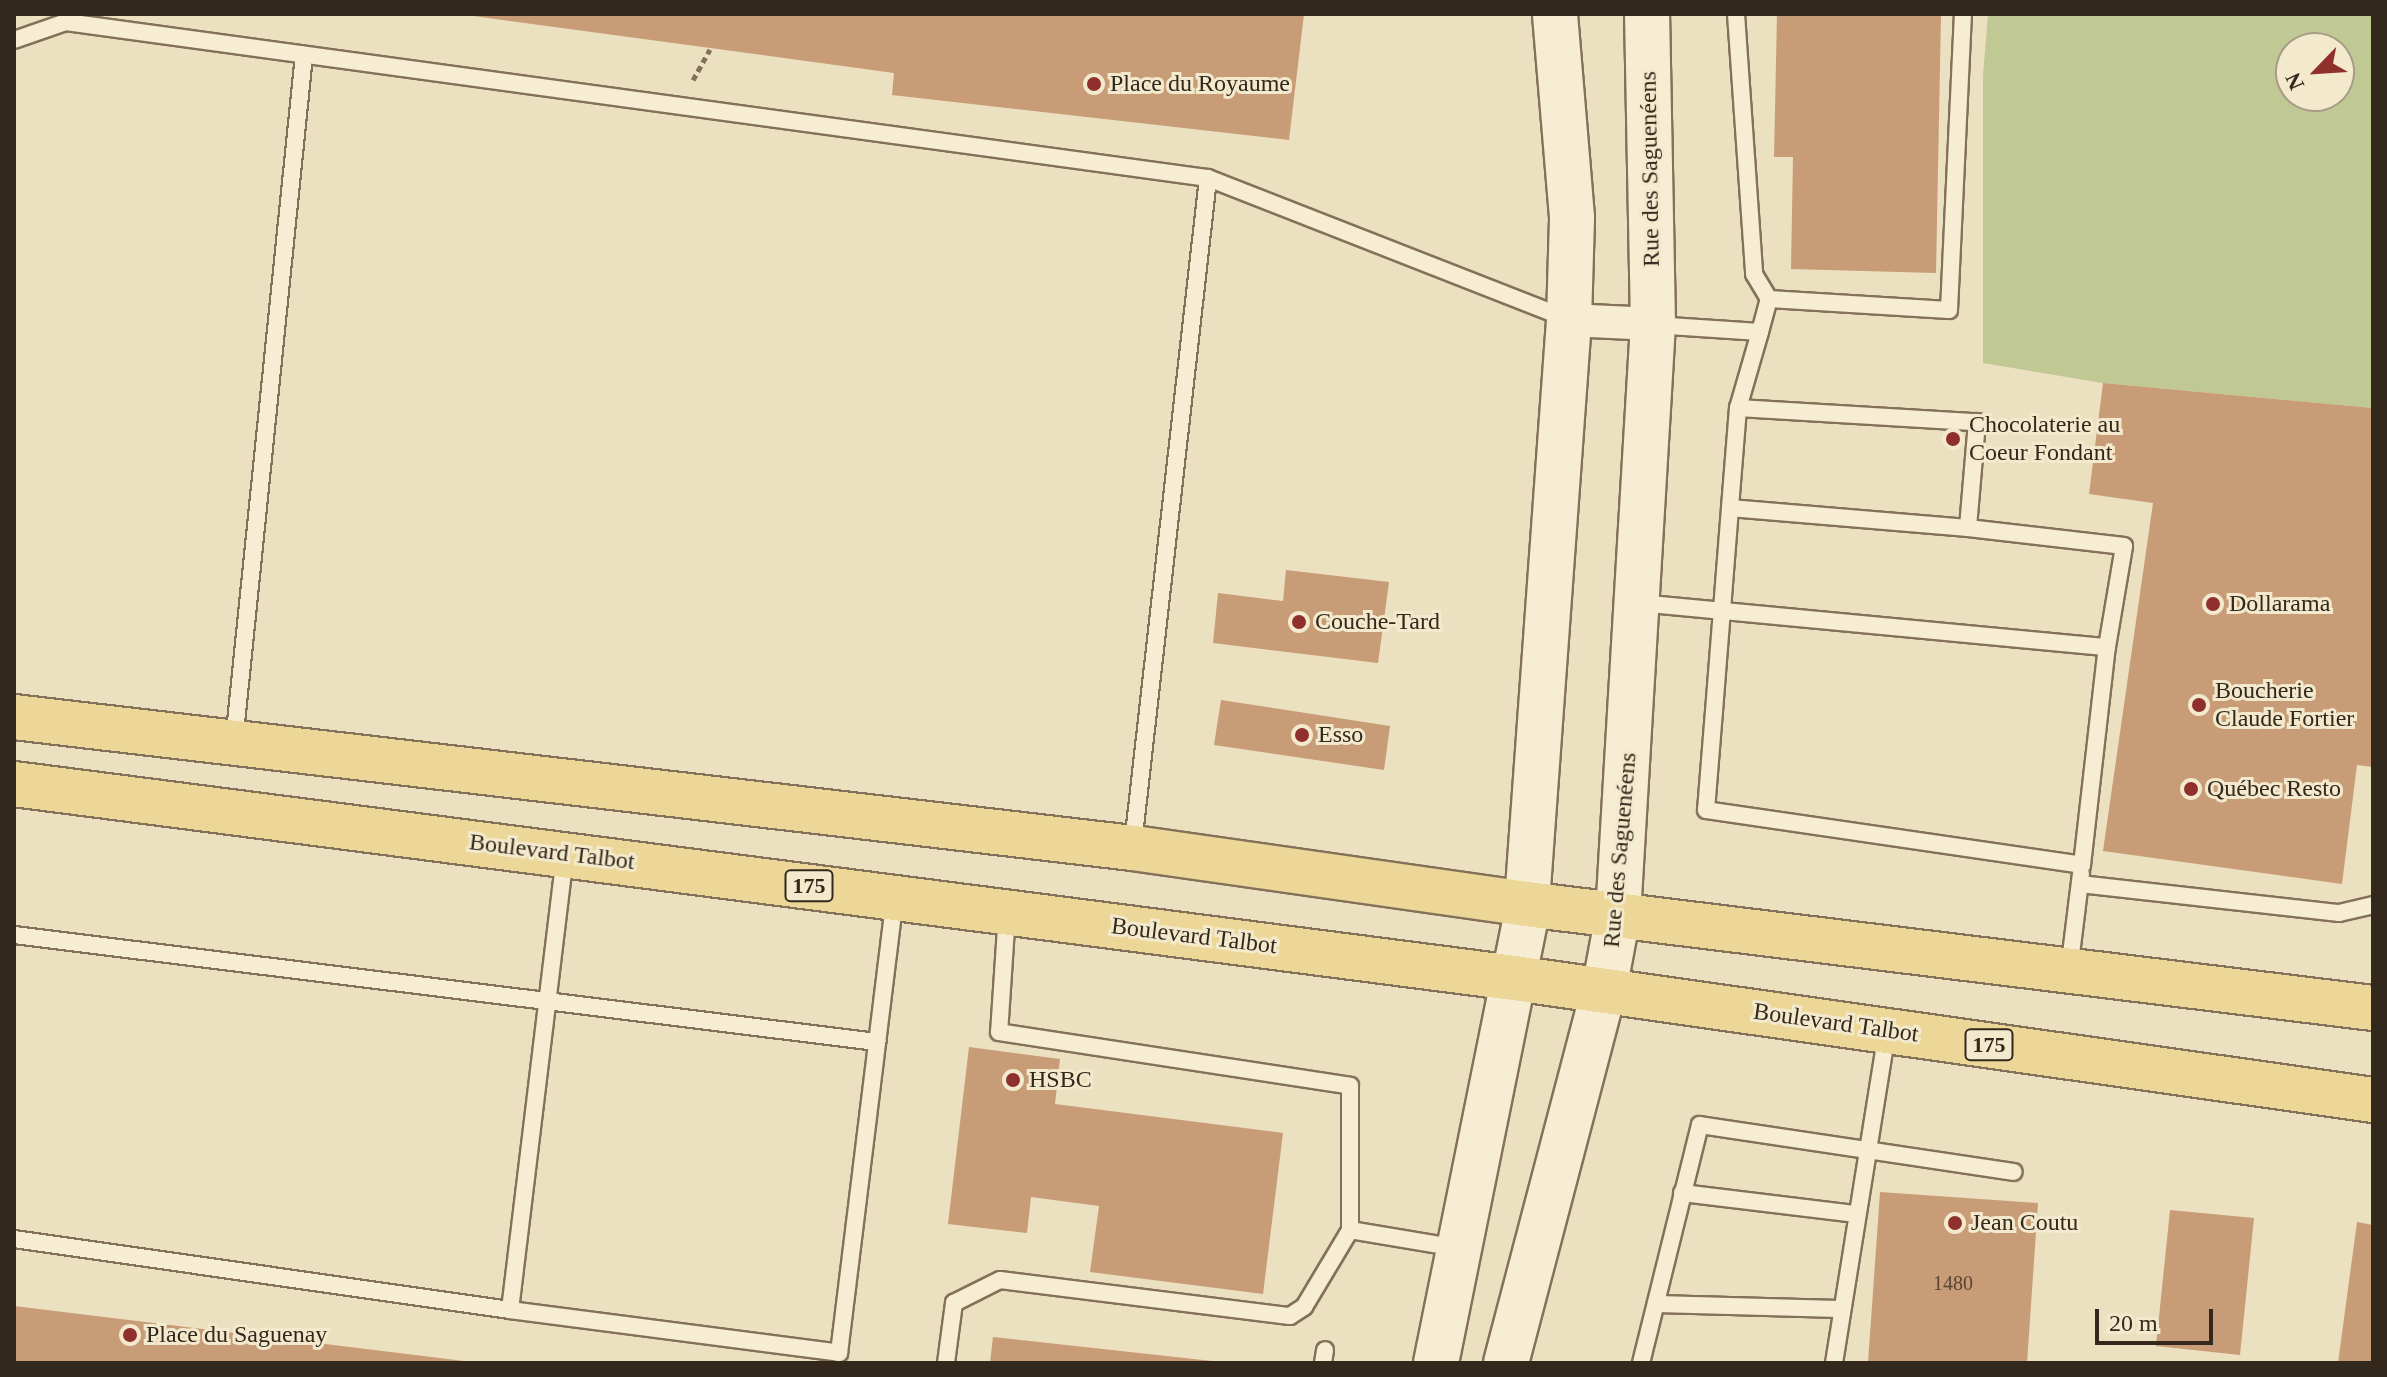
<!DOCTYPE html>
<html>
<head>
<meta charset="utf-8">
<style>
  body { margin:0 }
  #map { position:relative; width:2387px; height:1377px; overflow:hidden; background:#ebe0bf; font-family:"Times New Roman",serif }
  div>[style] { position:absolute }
  .green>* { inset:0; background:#c0c894 }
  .building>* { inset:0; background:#c89c77 }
  .path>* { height:5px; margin-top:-2.5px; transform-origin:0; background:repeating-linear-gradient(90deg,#837159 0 6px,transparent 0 10px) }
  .roads { filter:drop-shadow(2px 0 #837159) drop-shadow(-2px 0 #837159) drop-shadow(0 2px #837159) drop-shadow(0 -2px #837159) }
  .lane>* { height:16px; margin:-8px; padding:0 8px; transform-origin:8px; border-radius:8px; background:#f7edd2 }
  .street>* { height:32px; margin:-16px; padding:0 16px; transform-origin:16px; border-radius:16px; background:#f7edd2 }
  .secondary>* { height:44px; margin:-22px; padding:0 22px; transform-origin:22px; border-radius:22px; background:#f7edd2 }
  .primary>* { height:44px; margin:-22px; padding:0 22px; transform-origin:22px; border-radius:22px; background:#edd798 }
  .dots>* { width:22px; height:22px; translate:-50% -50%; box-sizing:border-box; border:4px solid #f3eace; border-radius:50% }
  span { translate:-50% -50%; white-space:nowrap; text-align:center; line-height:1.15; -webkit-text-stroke:6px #f3eace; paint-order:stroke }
  .number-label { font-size:20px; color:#584533 }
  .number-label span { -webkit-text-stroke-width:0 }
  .shield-label span { padding:2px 6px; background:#f3eace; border:2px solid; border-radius:6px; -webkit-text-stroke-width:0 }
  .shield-label { font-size:22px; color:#33281c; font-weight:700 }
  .poi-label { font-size:24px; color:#33281c }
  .left { translate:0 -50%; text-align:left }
  .street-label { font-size:24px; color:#33281c }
  .frame { position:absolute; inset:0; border:16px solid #33281c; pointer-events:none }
  .north { position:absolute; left:2275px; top:32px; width:80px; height:80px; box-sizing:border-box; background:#f3eace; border:2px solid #a69c87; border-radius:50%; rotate:245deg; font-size:22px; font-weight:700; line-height:32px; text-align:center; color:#33281c }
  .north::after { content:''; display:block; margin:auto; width:28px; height:36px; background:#8f302c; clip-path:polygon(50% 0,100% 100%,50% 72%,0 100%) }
  .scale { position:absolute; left:2095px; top:1309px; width:118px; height:36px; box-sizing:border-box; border:4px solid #33281c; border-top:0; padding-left:10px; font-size:24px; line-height:28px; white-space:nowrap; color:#33281c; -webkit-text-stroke:6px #f3eace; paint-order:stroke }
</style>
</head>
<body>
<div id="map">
  <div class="green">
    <div style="clip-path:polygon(evenodd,1988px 14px,2373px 14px,2373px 408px,2103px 383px,1983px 363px,1983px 76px,1988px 14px,2291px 48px,2339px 48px,2339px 96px,2291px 96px,2291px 48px)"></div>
  </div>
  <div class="building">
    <div style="clip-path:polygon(459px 14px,1304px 14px,1289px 140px,892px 95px,894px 73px)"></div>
    <div style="clip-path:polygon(1777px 14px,1941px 14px,1936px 273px,1791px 269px,1793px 157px,1774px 157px)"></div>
    <div style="clip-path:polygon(2103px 383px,2373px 408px,2373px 767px,2357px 765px,2342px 884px,2103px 851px,2153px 503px,2089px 494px)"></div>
    <div style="clip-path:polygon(1286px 570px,1389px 582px,1378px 663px,1213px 643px,1218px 593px,1283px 601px)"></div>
    <div style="clip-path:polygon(1221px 700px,1390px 726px,1384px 770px,1214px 745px)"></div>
    <div style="clip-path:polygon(969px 1047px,1060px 1059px,1055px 1104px,1283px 1133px,1263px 1294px,1090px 1272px,1099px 1206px,1031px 1197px,1027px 1233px,948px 1224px)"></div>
    <div style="clip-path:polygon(1880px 1192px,2038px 1203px,2027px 1363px,1868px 1363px)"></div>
    <div style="clip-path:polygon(2170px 1210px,2254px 1218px,2240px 1355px,2156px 1346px)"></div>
    <div style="clip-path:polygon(2357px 1222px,2373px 1225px,2373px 1363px,2338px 1363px)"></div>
    <div style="clip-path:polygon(14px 1306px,464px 1361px,464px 1363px,14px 1363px)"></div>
    <div style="clip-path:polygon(993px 1337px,1212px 1361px,1212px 1363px,990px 1363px)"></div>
  </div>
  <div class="path">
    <div style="left:693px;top:80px;width:35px;rotate:-61deg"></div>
  </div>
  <div class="roads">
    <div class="lane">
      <div style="left:1736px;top:14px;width:261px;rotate:86deg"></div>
      <div style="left:1754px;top:274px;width:29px;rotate:59deg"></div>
      <div style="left:14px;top:40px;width:55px;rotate:-19.1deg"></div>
      <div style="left:66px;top:22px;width:1153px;rotate:7.78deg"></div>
      <div style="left:1208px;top:178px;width:386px;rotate:21.4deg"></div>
      <div style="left:1654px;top:325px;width:106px;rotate:3.8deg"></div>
      <div style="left:1760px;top:332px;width:79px;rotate:106.1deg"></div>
      <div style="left:1738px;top:408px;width:100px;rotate:94.6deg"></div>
      <div style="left:1730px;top:508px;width:204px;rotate:94.5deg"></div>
      <div style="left:1714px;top:711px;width:99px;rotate:94.6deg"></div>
      <div style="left:1706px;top:810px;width:380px;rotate:8.3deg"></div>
      <div style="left:2082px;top:865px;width:219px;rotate:-83.5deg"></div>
      <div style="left:2107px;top:647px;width:102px;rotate:-80.4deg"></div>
      <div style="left:2124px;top:546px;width:157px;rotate:-173.4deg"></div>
      <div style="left:1968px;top:528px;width:239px;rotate:-175.2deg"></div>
      <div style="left:1760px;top:332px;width:34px;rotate:-75deg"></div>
      <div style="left:1769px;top:299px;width:180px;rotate:3.5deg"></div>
      <div style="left:1949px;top:310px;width:296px;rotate:-87.3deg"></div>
      <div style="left:1738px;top:408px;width:239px;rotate:3.4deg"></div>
      <div style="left:1977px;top:422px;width:106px;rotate:94.9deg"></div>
      <div style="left:1639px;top:603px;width:470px;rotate:5.4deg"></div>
      <div style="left:234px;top:742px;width:691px;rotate:-84.18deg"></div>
      <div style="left:1133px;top:844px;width:670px;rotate:-83.57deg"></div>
      <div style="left:2080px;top:884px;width:261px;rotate:6.4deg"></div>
      <div style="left:2339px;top:913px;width:35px;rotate:-13deg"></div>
      <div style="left:1007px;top:913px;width:119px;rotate:93.8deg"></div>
      <div style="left:999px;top:1032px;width:355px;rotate:8.7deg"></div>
      <div style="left:1350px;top:1086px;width:144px;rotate:90deg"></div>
      <div style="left:14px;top:935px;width:870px;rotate:7.07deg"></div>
      <div style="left:2069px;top:970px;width:97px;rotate:-82.9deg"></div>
      <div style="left:1682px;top:1193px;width:174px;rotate:6.9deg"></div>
      <div style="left:14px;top:1239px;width:501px;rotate:8.15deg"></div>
      <div style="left:510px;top:1310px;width:458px;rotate:-83.1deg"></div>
      <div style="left:1656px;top:1304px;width:184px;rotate:1.6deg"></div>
      <div style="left:510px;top:1310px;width:332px;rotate:7.4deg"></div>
      <div style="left:839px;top:1353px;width:457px;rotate:-83deg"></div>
      <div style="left:946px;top:1363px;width:61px;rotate:-82.4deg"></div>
      <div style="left:954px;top:1303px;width:51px;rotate:-26.6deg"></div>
      <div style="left:1000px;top:1280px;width:292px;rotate:7.1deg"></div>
      <div style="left:1290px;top:1316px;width:17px;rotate:-33deg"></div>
      <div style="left:1304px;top:1307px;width:90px;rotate:-59.1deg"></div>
      <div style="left:1350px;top:1230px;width:109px;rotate:9.5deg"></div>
      <div style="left:1323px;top:1363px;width:13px;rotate:-81deg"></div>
      <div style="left:1641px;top:1363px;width:245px;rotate:-76.1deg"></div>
      <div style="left:1700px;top:1125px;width:317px;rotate:8.5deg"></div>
      <div style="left:1834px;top:1363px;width:334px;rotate:-80.9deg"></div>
    </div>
    <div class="street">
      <div style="left:1569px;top:320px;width:84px;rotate:2.7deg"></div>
    </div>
    <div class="secondary">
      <div style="left:1436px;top:1363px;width:456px;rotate:-78.6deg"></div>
      <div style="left:1526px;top:916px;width:598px;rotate:-85.87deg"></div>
      <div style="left:1569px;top:320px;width:103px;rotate:-88.3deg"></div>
      <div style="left:1572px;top:217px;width:204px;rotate:-94.8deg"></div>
      <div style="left:1506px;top:1363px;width:386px;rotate:-75.3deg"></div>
      <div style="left:1604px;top:990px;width:76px;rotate:-79.4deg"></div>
      <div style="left:1618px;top:915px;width:592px;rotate:-86.61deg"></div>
      <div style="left:1653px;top:324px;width:310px;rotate:-91.1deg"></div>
    </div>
    <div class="primary">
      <div style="left:14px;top:717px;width:1127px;rotate:6.68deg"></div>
      <div style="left:1133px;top:848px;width:397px;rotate:8.1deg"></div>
      <div style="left:1526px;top:904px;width:853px;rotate:7deg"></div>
      <div style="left:14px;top:784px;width:1512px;rotate:7.37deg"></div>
      <div style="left:1514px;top:978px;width:868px;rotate:8.08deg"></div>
    </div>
  </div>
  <div class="dots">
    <div style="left:1094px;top:84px;background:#8f302c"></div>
    <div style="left:1953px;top:439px;background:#8f302c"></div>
    <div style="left:2213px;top:604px;background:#8f302c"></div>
    <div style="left:1299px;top:622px;background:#8f302c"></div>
    <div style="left:2199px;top:705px;background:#8f302c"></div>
    <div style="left:1302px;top:735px;background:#8f302c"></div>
    <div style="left:2191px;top:789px;background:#8f302c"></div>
    <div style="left:1013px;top:1080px;background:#8f302c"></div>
    <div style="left:1955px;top:1223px;background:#8f302c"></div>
    <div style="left:130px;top:1335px;background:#8f302c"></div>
  </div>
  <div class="number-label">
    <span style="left:1953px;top:1283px">1480</span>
  </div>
  <div class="shield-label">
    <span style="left:809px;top:886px">175</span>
    <span style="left:1989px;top:1045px">175</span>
  </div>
  <div class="poi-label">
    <span class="left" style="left:1110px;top:84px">Place du Royaume</span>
    <span class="left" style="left:1969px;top:439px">Chocolaterie au<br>Coeur Fondant</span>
    <span class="left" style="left:2229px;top:604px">Dollarama</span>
    <span class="left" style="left:1315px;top:622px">Couche-Tard</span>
    <span class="left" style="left:2215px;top:705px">Boucherie<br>Claude Fortier</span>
    <span class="left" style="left:1318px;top:735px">Esso</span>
    <span class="left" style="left:2207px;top:789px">Québec Resto</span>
    <span class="left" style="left:1029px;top:1080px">HSBC</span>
    <span class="left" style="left:1971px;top:1223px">Jean Coutu</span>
    <span class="left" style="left:146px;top:1335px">Place du Saguenay</span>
  </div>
  <div class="street-label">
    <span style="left:1650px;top:169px;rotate:-91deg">Rue des Saguenéens</span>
    <span style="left:1620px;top:850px;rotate:-85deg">Rue des Saguenéens</span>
    <span style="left:552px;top:852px;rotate:7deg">Boulevard Talbot</span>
    <span style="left:1194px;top:936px;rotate:7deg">Boulevard Talbot</span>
    <span style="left:1836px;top:1023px;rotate:8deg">Boulevard Talbot</span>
  </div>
  <div class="frame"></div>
  <div class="north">N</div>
  <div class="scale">20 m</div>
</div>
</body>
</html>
